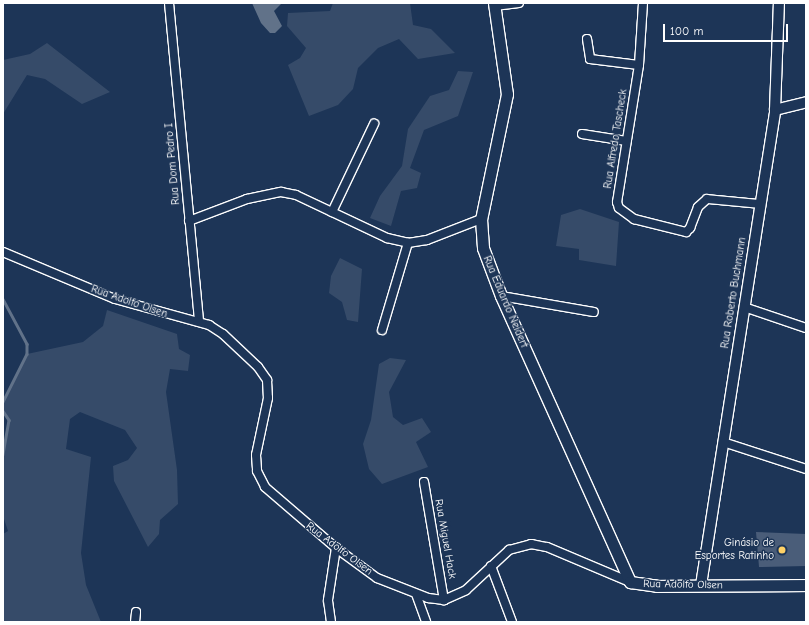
<!DOCTYPE html>
<html>
<head>
<meta charset="utf-8">
<style>
  body { margin:0 }
  #map { position:relative; width:809px; height:625px; overflow:hidden; background:#1d3557; font-family:"Comic Neue",sans-serif }
  div>[style] { position:absolute }
  .green>* { inset:0; background:#364b69 }
  .water>* { inset:0; background:#617289 }
  .stream>* { height:2.5px; margin:-1.25px; padding:0 1.25px; transform-origin:1.25px; border-radius:1.25px; background:#617289 }
  .building>* { inset:0; background:#4a5d79 }
  .roads { filter:drop-shadow(1px 0 #fff) drop-shadow(-1px 0 #fff) drop-shadow(0 1px #fff) drop-shadow(0 -1px #fff) }
  .minor>* { height:8px; margin:-4px; padding:0 4px; transform-origin:4px; border-radius:4px; background:#1d3557 }
  .tertiary>* { height:10px; margin:-5px; padding:0 5px; transform-origin:5px; border-radius:5px; background:#1d3557 }
  .secondary>* { height:11px; margin:-5.5px; padding:0 5.5px; transform-origin:5.5px; border-radius:5.5px; background:#1d3557 }
  .dots>* { width:11px; height:11px; translate:-50% -50%; box-sizing:border-box; border:2px solid #1d3557; border-radius:50% }
  span { translate:-50% -50%; white-space:nowrap; text-align:center; line-height:1.15; -webkit-text-stroke:3px #1d3557; paint-order:stroke }
  .street-label { font-size:11px; color:#fff }
  .poi-label { font-size:11px; color:#fff }
  .right { translate:-100% -50%; text-align:right }
  .frame { position:absolute; inset:0; border:4px solid #fff; pointer-events:none }
  .scale { position:absolute; left:663px; top:24px; width:125px; height:18px; box-sizing:border-box; border:2px solid #fff; border-top:0; padding-left:5px; font-size:12px; line-height:14px; white-space:nowrap; color:#fff; -webkit-text-stroke:3px #1d3557; paint-order:stroke }
</style>
</head>
<body>
<div id="map">
  <div class="green">
    <div style="clip-path:polygon(333px 3px,410px 3px,413px 25px,431px 29px,455px 53px,418px 59px,399px 39px,378px 48px,358px 68px,353px 89px,338px 105px,309px 116px,288px 65px,300px 58px,306px 48px,287px 26px,288px 13px,330px 11px)"></div>
    <div style="clip-path:polygon(47px 43px,110px 92px,82px 104px,45px 79px,27px 75px,3px 114px,3px 60px,30px 54px)"></div>
    <div style="clip-path:polygon(458px 71px,473px 72px,458px 116px,424px 130px,410px 168px,421px 173px,417px 188px,401px 191px,391px 226px,370px 218px,380px 196px,402px 166px,408px 129px,430px 96px,449px 90px)"></div>
    <div style="clip-path:polygon(580px 209px,619px 222px,616px 266px,579px 260px,579px 249px,556px 246px,561px 215px)"></div>
    <div style="clip-path:polygon(340px 258px,362px 269px,358px 322px,347px 320px,342px 302px,329px 293px,331px 276px)"></div>
    <div style="clip-path:polygon(107px 310px,177px 334px,179px 349px,190px 355px,188px 371px,170px 369px,166px 392px,177px 470px,178px 504px,160px 520px,159px 534px,148px 547px,114px 481px,113px 466px,128px 460px,137px 448px,125px 430px,80px 412px,70px 419px,66px 449px,91px 457px,81px 553px,86px 585px,101px 622px,3px 622px,3px 534px,8px 531px,3px 516px,3px 454px,9px 420px,3px 412px,3px 402px,27px 354px,83px 342px,103px 326px)"></div>
    <div style="clip-path:polygon(390px 358px,406px 360px,389px 392px,393px 417px,403px 425px,422px 418px,431px 432px,416px 442px,428px 467px,382px 484px,369px 469px,363px 444px,371px 420px,379px 364px)"></div>
  </div>
  <div class="water">
    <div style="clip-path:polygon(252px 3px,282px 3px,274px 11px,282px 26px,275px 33px,270px 33px,261px 23px)"></div>
  </div>
  <div class="stream">
    <div style="left:3px;top:299px;width:51px;rotate:61.9deg"></div>
    <div style="left:27px;top:344px;width:10px;rotate:90deg"></div>
    <div style="left:27px;top:354px;width:54px;rotate:116.6deg"></div>
    <div style="left:3px;top:411px;width:11px;rotate:56deg"></div>
    <div style="left:9px;top:420px;width:35px;rotate:100deg"></div>
  </div>
  <div class="building">
    <div style="clip-path:polygon(756px 532px,806px 534px,806px 566px,759px 567px)"></div>
  </div>
  <div class="roads">
    <div class="minor">
      <div style="left:169px;top:3px;width:320px;rotate:84.6deg"></div>
      <div style="left:643px;top:3px;width:62px;rotate:93.7deg"></div>
      <div style="left:639px;top:65px;width:139px;rotate:99.1deg"></div>
      <div style="left:617px;top:202px;width:6px;rotate:72deg"></div>
      <div style="left:619px;top:208px;width:19px;rotate:36deg"></div>
      <div style="left:634px;top:219px;width:54px;rotate:14deg"></div>
      <div style="left:686px;top:232px;width:6px;rotate:-45deg"></div>
      <div style="left:690px;top:228px;width:22px;rotate:-69deg"></div>
      <div style="left:698px;top:207px;width:12px;rotate:-42deg"></div>
      <div style="left:707px;top:199px;width:53px;rotate:5.4deg"></div>
      <div style="left:495px;top:6px;width:24px;rotate:-7deg"></div>
      <div style="left:587px;top:39px;width:20px;rotate:81deg"></div>
      <div style="left:590px;top:59px;width:49px;rotate:7deg"></div>
      <div style="left:582px;top:134px;width:45px;rotate:9deg"></div>
      <div style="left:332px;top:212px;width:98px;rotate:-64.5deg"></div>
      <div style="left:189px;top:221px;width:62px;rotate:-20.8deg"></div>
      <div style="left:247px;top:199px;width:35px;rotate:-12deg"></div>
      <div style="left:281px;top:192px;width:15px;rotate:11deg"></div>
      <div style="left:296px;top:195px;width:101px;rotate:25.3deg"></div>
      <div style="left:387px;top:238px;width:22px;rotate:13deg"></div>
      <div style="left:408px;top:243px;width:19px;rotate:-9deg"></div>
      <div style="left:427px;top:240px;width:58px;rotate:-21.3deg"></div>
      <div style="left:3px;top:252px;width:121px;rotate:22.8deg"></div>
      <div style="left:115px;top:299px;width:98px;rotate:15.5deg"></div>
      <div style="left:209px;top:325px;width:17px;rotate:33deg"></div>
      <div style="left:223px;top:334px;width:48px;rotate:43.3deg"></div>
      <div style="left:258px;top:367px;width:16px;rotate:55deg"></div>
      <div style="left:267px;top:380px;width:18px;rotate:87deg"></div>
      <div style="left:268px;top:398px;width:58px;rotate:101.9deg"></div>
      <div style="left:256px;top:455px;width:16px;rotate:86deg"></div>
      <div style="left:257px;top:471px;width:18px;rotate:63deg"></div>
      <div style="left:265px;top:487px;width:94px;rotate:40.7deg"></div>
      <div style="left:336px;top:548px;width:51px;rotate:36.2deg"></div>
      <div style="left:377px;top:578px;width:55px;rotate:21.4deg"></div>
      <div style="left:428px;top:598px;width:16px;rotate:7deg"></div>
      <div style="left:444px;top:600px;width:24px;rotate:-24deg"></div>
      <div style="left:466px;top:590px;width:59px;rotate:-42.9deg"></div>
      <div style="left:509px;top:550px;width:23px;rotate:-15deg"></div>
      <div style="left:531px;top:544px;width:16px;rotate:11deg"></div>
      <div style="left:547px;top:547px;width:90px;rotate:22.9deg"></div>
      <div style="left:501px;top:296px;width:94px;rotate:9.8deg"></div>
      <div style="left:744px;top:307px;width:65px;rotate:18.7deg"></div>
      <div style="left:382px;top:330px;width:91px;rotate:-73.4deg"></div>
      <div style="left:723px;top:442px;width:87px;rotate:18deg"></div>
      <div style="left:424px;top:482px;width:120px;rotate:80.4deg"></div>
      <div style="left:491px;top:566px;width:60px;rotate:69.4deg"></div>
      <div style="left:416px;top:594px;width:30px;rotate:70deg"></div>
      <div style="left:135px;top:622px;width:10px;rotate:-84deg"></div>
      <div style="left:331px;top:622px;width:22px;rotate:-98deg"></div>
      <div style="left:328px;top:600px;width:53px;rotate:-81.3deg"></div>
    </div>
    <div class="tertiary">
      <div style="left:775px;top:110px;width:32px;rotate:-14deg"></div>
      <div style="left:701px;top:585px;width:481px;rotate:-81.1deg"></div>
      <div style="left:775px;top:110px;width:107px;rotate:-87.9deg"></div>
    </div>
    <div class="secondary">
      <div style="left:494px;top:3px;width:92px;rotate:81.9deg"></div>
      <div style="left:507px;top:94px;width:128px;rotate:101.7deg"></div>
      <div style="left:481px;top:219px;width:29px;rotate:86deg"></div>
      <div style="left:483px;top:248px;width:51px;rotate:69.4deg"></div>
      <div style="left:501px;top:296px;width:314px;rotate:65.7deg"></div>
      <div style="left:630px;top:582px;width:27px;rotate:8deg"></div>
      <div style="left:657px;top:586px;width:149px;rotate:-0.4deg"></div>
    </div>
  </div>
  <div class="dots">
    <div style="left:782px;top:550px;background:#ffd166"></div>
  </div>
  <div class="street-label">
    <span style="left:616px;top:139px;rotate:-81deg">Rua Alfredo Tascheck</span>
    <span style="left:173px;top:164px;rotate:-95deg">Rua Dom Pedro I</span>
    <span style="left:734px;top:293px;rotate:-81deg">Rua Roberto Buchmann</span>
    <span style="left:129px;top:302px;rotate:19deg">Rua Adolfo Olsen</span>
    <span style="left:505px;top:302px;rotate:67deg">Rua Eduardo Neidert</span>
    <span style="left:445px;top:539px;rotate:80deg">Rua Miguel Hack</span>
    <span style="left:339px;top:549px;rotate:37deg">Rua Adolfo Olsen</span>
    <span style="left:683px;top:585px;rotate:1deg">Rua Adolfo Olsen</span>
  </div>
  <div class="poi-label">
    <span class="right" style="left:774px;top:550px">Ginásio de<br>Esportes Ratinho</span>
  </div>
  <div class="frame"></div>
  <div class="scale">100 m</div>
</div>
</body>
</html>
